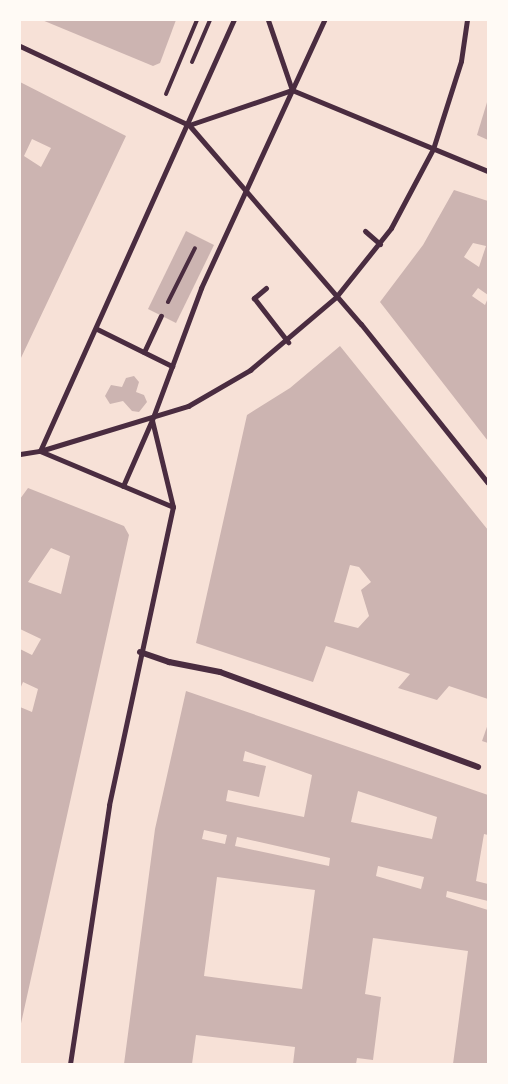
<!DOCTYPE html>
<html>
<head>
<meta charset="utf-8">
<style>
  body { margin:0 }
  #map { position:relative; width:508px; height:1084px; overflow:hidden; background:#f7e1d7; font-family:"Titillium Web",sans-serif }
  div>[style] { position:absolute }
  .building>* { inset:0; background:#ccb4b1 }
  .path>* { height:4px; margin:-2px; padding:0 2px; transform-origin:2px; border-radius:2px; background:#4a2c40 }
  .pedestrian>* { height:5px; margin:-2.5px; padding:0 2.5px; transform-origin:2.5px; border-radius:2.5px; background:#4a2c40 }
  .minor>* { height:6px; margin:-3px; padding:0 3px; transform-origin:3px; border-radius:3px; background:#4a2c40 }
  span { translate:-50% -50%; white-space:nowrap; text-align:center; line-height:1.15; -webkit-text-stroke:4.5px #fffaf5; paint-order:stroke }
  .frame { position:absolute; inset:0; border:21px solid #fffaf5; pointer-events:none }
</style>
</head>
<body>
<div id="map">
  <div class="building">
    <div style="clip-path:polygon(42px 20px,176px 20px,160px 63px,153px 66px)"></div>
    <div style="clip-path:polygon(evenodd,20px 82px,126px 136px,20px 360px,20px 82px,32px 139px,51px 148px,41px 167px,24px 156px,32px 139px)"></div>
    <div style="clip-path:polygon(488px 99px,488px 140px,477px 135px)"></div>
    <div style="clip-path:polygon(evenodd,454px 190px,488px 201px,488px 295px,478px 288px,472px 296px,485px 305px,488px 298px,488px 441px,380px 302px,423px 245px,454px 190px,473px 243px,486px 246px,479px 267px,464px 257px,473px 243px)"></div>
    <div style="clip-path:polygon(186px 231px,214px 245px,176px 323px,148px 309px)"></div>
    <div style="clip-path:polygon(evenodd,340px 346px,488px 530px,488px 699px,449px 686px,437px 700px,398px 688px,410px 674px,326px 646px,313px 682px,196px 643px,247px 415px,290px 388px,340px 346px,350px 565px,359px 567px,371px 582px,361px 590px,369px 616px,358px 628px,334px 622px,350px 565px)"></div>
    <div style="clip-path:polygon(134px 376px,139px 382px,136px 392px,144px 395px,147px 402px,139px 412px,132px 411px,123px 401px,110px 404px,105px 396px,111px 385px,122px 387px,126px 378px)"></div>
    <div style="clip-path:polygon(evenodd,28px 488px,124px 526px,129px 535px,20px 1028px,20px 707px,32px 712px,38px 689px,23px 682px,20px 689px,20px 649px,32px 655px,41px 639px,20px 629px,20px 499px,28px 488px,51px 548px,70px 556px,61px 594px,28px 582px,51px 548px)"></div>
    <div style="clip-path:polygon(evenodd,186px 691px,488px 795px,488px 835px,484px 834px,476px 881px,488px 884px,488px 901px,447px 891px,446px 897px,488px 910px,488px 1064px,453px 1064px,468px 951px,373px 938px,365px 994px,381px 997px,373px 1060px,357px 1058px,356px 1064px,293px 1064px,295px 1047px,196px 1035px,192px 1064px,124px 1064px,155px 829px,186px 691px,245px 751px,312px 775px,304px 817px,226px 801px,228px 790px,259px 797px,266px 766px,243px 761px,245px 751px,186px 691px,358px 791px,437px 817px,432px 839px,351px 822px,358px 791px,186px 691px,204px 830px,227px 835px,225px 844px,202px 839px,204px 830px,186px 691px,237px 837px,330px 858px,329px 866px,235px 846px,237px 837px,186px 691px,378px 866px,424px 877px,421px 889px,376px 876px,378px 866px,186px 691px,217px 877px,315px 890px,302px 989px,204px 976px,217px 877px)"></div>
    <div style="clip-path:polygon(488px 724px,488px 743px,482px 741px)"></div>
  </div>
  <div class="path">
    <div style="left:192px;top:62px;width:46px;rotate:-66.8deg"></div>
    <div style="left:166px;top:94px;width:80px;rotate:-67.3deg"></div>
    <div style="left:168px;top:302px;width:60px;rotate:-63.4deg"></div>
  </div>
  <div class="pedestrian">
    <div style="left:268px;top:20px;width:74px;rotate:71.1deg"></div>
    <div style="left:20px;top:46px;width:187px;rotate:25.1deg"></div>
    <div style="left:189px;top:125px;width:263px;rotate:49.2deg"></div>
    <div style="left:361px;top:324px;width:203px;rotate:51.4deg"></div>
    <div style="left:189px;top:125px;width:109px;rotate:-18.8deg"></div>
    <div style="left:292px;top:90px;width:212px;rotate:22.5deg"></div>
    <div style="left:365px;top:231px;width:20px;rotate:41deg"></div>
    <div style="left:266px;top:288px;width:16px;rotate:140deg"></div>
    <div style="left:254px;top:298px;width:56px;rotate:52.3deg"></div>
    <div style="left:97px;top:329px;width:84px;rotate:26.3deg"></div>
    <div style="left:144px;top:352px;width:40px;rotate:-65deg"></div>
    <div style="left:40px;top:451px;width:155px;rotate:-16.9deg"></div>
    <div style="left:188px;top:406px;width:72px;rotate:-30.1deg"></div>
    <div style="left:250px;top:370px;width:113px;rotate:-40.3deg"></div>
    <div style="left:336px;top:297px;width:88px;rotate:-51.4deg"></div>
    <div style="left:391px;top:228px;width:89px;rotate:-62deg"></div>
    <div style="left:433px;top:149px;width:92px;rotate:-72.3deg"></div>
    <div style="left:461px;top:61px;width:41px;rotate:-81.7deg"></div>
    <div style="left:40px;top:451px;width:473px;rotate:-65.8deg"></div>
    <div style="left:20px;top:454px;width:20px;rotate:-9deg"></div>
    <div style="left:40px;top:451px;width:144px;rotate:22.8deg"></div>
    <div style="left:123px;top:486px;width:72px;rotate:-66.3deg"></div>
    <div style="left:152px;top:420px;width:141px;rotate:-69.6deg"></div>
    <div style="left:201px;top:288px;width:295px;rotate:-65.3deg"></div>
    <div style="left:70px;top:1064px;width:262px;rotate:-81.4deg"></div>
    <div style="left:109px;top:805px;width:305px;rotate:-77.9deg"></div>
    <div style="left:173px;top:507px;width:89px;rotate:-103.6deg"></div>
  </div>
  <div class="minor">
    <div style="left:140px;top:652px;width:31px;rotate:19deg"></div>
    <div style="left:169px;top:662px;width:52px;rotate:11.1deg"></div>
    <div style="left:220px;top:672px;width:275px;rotate:20.2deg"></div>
  </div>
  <div class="frame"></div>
</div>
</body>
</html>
